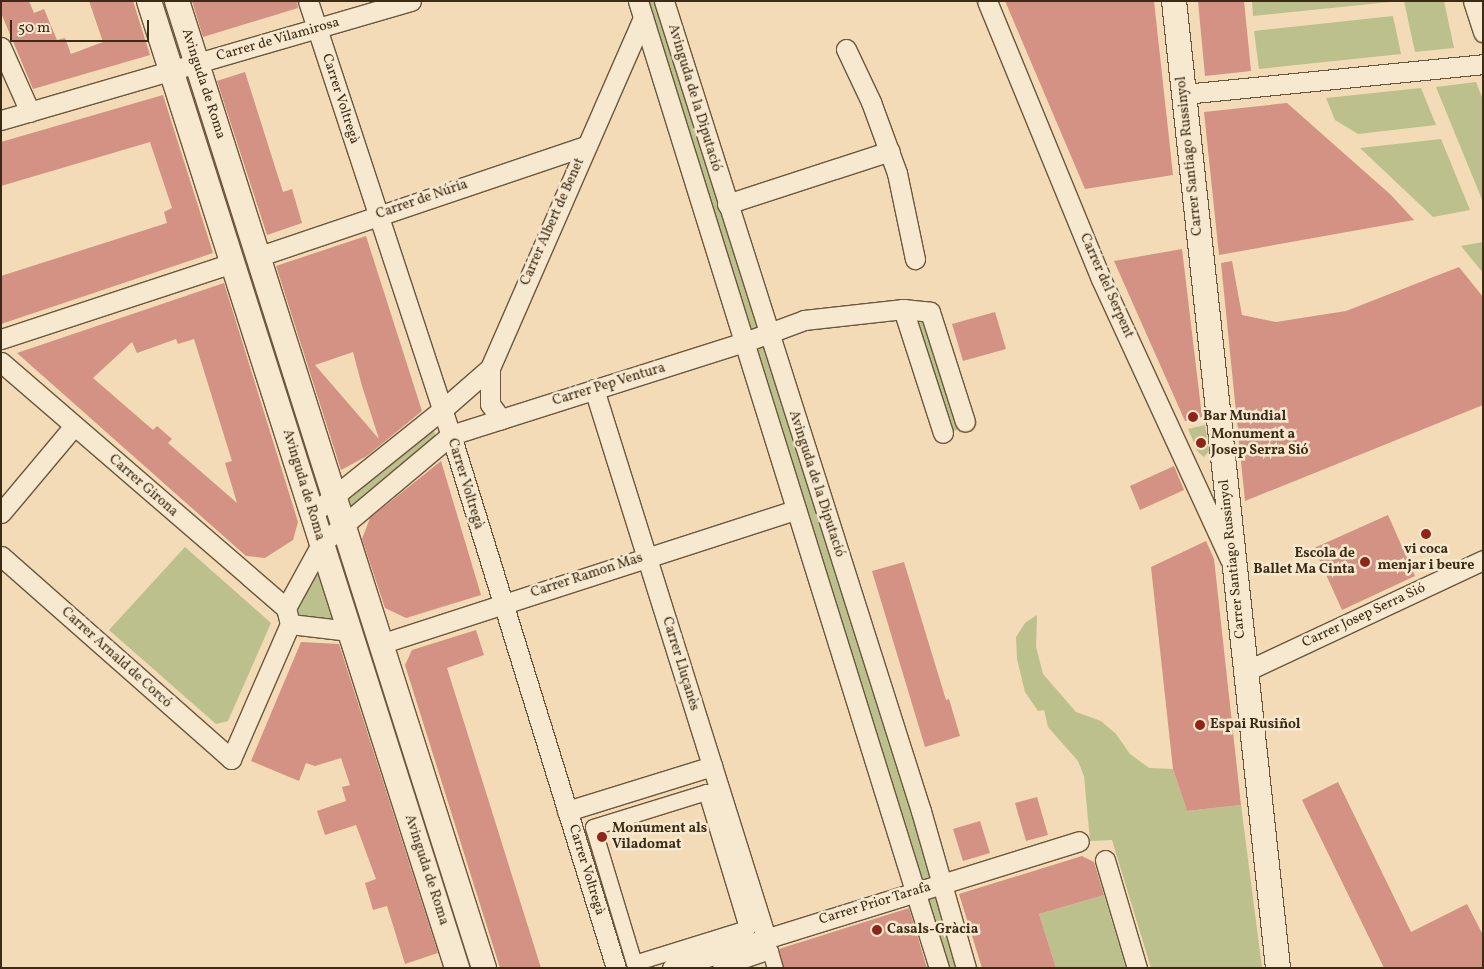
<!DOCTYPE html>
<html>
<head>
<meta charset="utf-8">
<style>
  body { margin:0 }
  #map { position:relative; width:1484px; height:969px; overflow:hidden; background:#f2dbb6; font-family:Vollkorn,serif }
  div>[style] { position:absolute }
  .green>* { inset:0; background:#bcc08d }
  .building>* { inset:0; background:#d39283 }
  .roads { filter:drop-shadow(1px 0 #6a573c) drop-shadow(-1px 0 #6a573c) drop-shadow(0 1px #6a573c) drop-shadow(0 -1px #6a573c) }
  .pedestrian>* { height:15px; margin:-7.5px; padding:0 7.5px; transform-origin:7.5px; border-radius:7.5px; background:#f7e8d0 }
  .minor>* { height:19px; margin:-9.5px; padding:0 9.5px; transform-origin:9.5px; border-radius:9.5px; background:#f7e8d0 }
  .tertiary>* { height:24px; margin:-12px; padding:0 12px; transform-origin:12px; border-radius:12px; background:#f7e8d0 }
  .dots>* { width:14px; height:14px; translate:-50% -50%; box-sizing:border-box; border:2px solid #f7e8d0; border-radius:50% }
  span { translate:-50% -50%; white-space:nowrap; text-align:center; line-height:1.15; -webkit-text-stroke:5px #f7e8d0; paint-order:stroke }
  .street-label { font-size:14px; color:#3c2b14 }
  .poi-label { font-size:14px; color:#3c2b14; font-weight:700 }
  .left { translate:0 -50%; text-align:left }
  .right { translate:-100% -50%; text-align:right }
  .frame { position:absolute; inset:0; border:2px solid #3c2b14; pointer-events:none }
  .scale { position:absolute; left:10px; top:20px; width:139px; height:22px; box-sizing:border-box; border:2px solid #3c2b14; border-top:0; padding-left:6px; font-size:15px; line-height:18px; white-space:nowrap; color:#3c2b14; -webkit-text-stroke:4px #f7e8d0; paint-order:stroke }
</style>
</head>
<body>
<div id="map">
  <div class="green">
    <div style="clip-path:polygon(645px 1px,657px 1px,760px 329px,749px 333px)"></div>
    <div style="clip-path:polygon(1252px 1px,1389px 1px,1390px 2px,1253px 16px)"></div>
    <div style="clip-path:polygon(1404px 1px,1444px 1px,1454px 48px,1415px 52px)"></div>
    <div style="clip-path:polygon(1393px 16px,1401px 54px,1259px 69px,1254px 31px)"></div>
    <div style="clip-path:polygon(1476px 82px,1483px 100px,1483px 202px,1436px 87px)"></div>
    <div style="clip-path:polygon(1421px 88px,1436px 125px,1358px 134px,1335px 120px,1326px 98px)"></div>
    <div style="clip-path:polygon(1441px 139px,1470px 210px,1433px 217px,1360px 148px)"></div>
    <div style="clip-path:polygon(1483px 242px,1483px 273px,1461px 246px)"></div>
    <div style="clip-path:polygon(914px 318px,924px 320px,959px 428px,951px 433px)"></div>
    <div style="clip-path:polygon(763px 342px,934px 878px,919px 883px,752px 346px)"></div>
    <div style="clip-path:polygon(1205px 425px,1209px 451px,1204px 457px,1198px 452px,1188px 429px)"></div>
    <div style="clip-path:polygon(433px 428px,436px 437px,345px 513px,341px 502px)"></div>
    <div style="clip-path:polygon(185px 547px,271px 623px,228px 721px,216px 724px,109px 630px)"></div>
    <div style="clip-path:polygon(324px 556px,342px 621px,298px 616px,294px 609px)"></div>
    <div style="clip-path:polygon(1037px 615px,1036px 647px,1043px 674px,1076px 712px,1101px 721px,1116px 734px,1130px 754px,1149px 768px,1173px 769px,1187px 811px,1241px 805px,1262px 968px,1151px 968px,1112px 840px,1090px 841px,1084px 776px,1078px 761px,1048px 727px,1044px 710px,1038px 711px,1025px 692px,1017px 659px,1016px 637px,1025px 623px)"></div>
    <div style="clip-path:polygon(938px 892px,960px 968px,945px 968px,924px 897px)"></div>
    <div style="clip-path:polygon(1104px 895px,1126px 968px,1056px 968px,1039px 914px)"></div>
  </div>
  <div class="building">
    <div style="clip-path:polygon(1px 1px,29px 1px,34px 13px,44px 9px,57px 40px,65px 38px,71px 54px,103px 42px,89px 1px,133px 1px,150px 55px,33px 89px,1px 13px)"></div>
    <div style="clip-path:polygon(192px 1px,297px 1px,298px 8px,203px 37px)"></div>
    <div style="clip-path:polygon(1005px 1px,1154px 1px,1173px 175px,1085px 189px)"></div>
    <div style="clip-path:polygon(1198px 1px,1244px 1px,1251px 71px,1205px 76px)"></div>
    <div style="clip-path:polygon(245px 72px,283px 192px,292px 189px,302px 223px,267px 235px,217px 81px)"></div>
    <div style="clip-path:polygon(163px 95px,213px 253px,1px 324px,1px 276px,167px 223px,164px 212px,172px 208px,150px 142px,1px 186px,1px 142px)"></div>
    <div style="clip-path:polygon(1287px 103px,1391px 195px,1414px 220px,1219px 255px,1204px 112px)"></div>
    <div style="clip-path:polygon(evenodd,366px 236px,422px 411px,367px 456px,341px 470px,276px 266px,366px 236px,353px 352px,362px 386px,379px 439px,315px 365px,353px 352px)"></div>
    <div style="clip-path:polygon(1182px 249px,1202px 417px,1185px 421px,1114px 261px)"></div>
    <div style="clip-path:polygon(1232px 261px,1242px 315px,1276px 322px,1346px 311px,1459px 267px,1483px 297px,1483px 405px,1245px 501px,1221px 263px)"></div>
    <div style="clip-path:polygon(evenodd,224px 283px,298px 522px,293px 540px,265px 558px,246px 556px,17px 353px,224px 283px,176px 339px,178px 344px,194px 339px,232px 461px,225px 463px,237px 503px,168px 443px,172px 439px,157px 426px,153px 430px,93px 378px,132px 342px,137px 353px,176px 339px)"></div>
    <div style="clip-path:polygon(995px 312px,1006px 349px,963px 361px,952px 324px)"></div>
    <div style="clip-path:polygon(441px 461px,481px 595px,406px 618px,385px 608px,362px 539px,370px 518px)"></div>
    <div style="clip-path:polygon(1174px 466px,1184px 490px,1140px 510px,1130px 486px)"></div>
    <div style="clip-path:polygon(1388px 515px,1415px 576px,1342px 610px,1314px 548px)"></div>
    <div style="clip-path:polygon(1206px 541px,1214px 559px,1241px 805px,1187px 811px,1173px 769px,1151px 567px)"></div>
    <div style="clip-path:polygon(904px 562px,946px 700px,949px 699px,960px 736px,925px 747px,872px 571px)"></div>
    <div style="clip-path:polygon(476px 630px,484px 655px,447px 668px,541px 968px,500px 968px,405px 665px,412px 650px)"></div>
    <div style="clip-path:polygon(301px 642px,339px 644px,438px 953px,405px 964px,387px 906px,373px 910px,365px 883px,376px 879px,356px 825px,325px 835px,317px 811px,346px 801px,342px 787px,350px 785px,341px 758px,315px 766px,306px 763px,299px 781px,251px 761px)"></div>
    <div style="clip-path:polygon(1338px 782px,1411px 932px,1467px 904px,1483px 935px,1483px 968px,1384px 968px,1302px 800px)"></div>
    <div style="clip-path:polygon(1037px 797px,1048px 835px,1026px 841px,1015px 803px)"></div>
    <div style="clip-path:polygon(980px 821px,990px 853px,963px 861px,953px 829px)"></div>
    <div style="clip-path:polygon(1082px 856px,1094px 862px,1104px 895px,1039px 914px,1056px 968px,982px 968px,959px 894px)"></div>
    <div style="clip-path:polygon(909px 908px,927px 968px,784px 968px,779px 949px)"></div>
  </div>
  <div class="roads">
    <div class="pedestrian">
      <div style="left:706px;top:792px;width:142px;rotate:73.2deg"></div>
      <div style="left:747px;top:928px;width:118px;rotate:162.8deg"></div>
      <div style="left:634px;top:963px;width:142px;rotate:-106.8deg"></div>
      <div style="left:593px;top:827px;width:118px;rotate:-17.2deg"></div>
      <div style="left:720px;top:968px;width:53px;rotate:-18.8deg"></div>
      <div style="left:770px;top:951px;width:18px;rotate:74deg"></div>
    </div>
    <div class="minor">
      <div style="left:308px;top:1px;width:457px;rotate:71.8deg"></div>
      <div style="left:451px;top:435px;width:558px;rotate:72.8deg"></div>
      <div style="left:638px;top:1px;width:1013px;rotate:72.71deg"></div>
      <div style="left:664px;top:1px;width:850px;rotate:72.4deg"></div>
      <div style="left:921px;top:811px;width:163px;rotate:74deg"></div>
      <div style="left:987px;top:1px;width:300px;rotate:67.7deg"></div>
      <div style="left:1101px;top:279px;width:308px;rotate:65.3deg"></div>
      <div style="left:1473px;top:1px;width:33px;rotate:72deg"></div>
      <div style="left:1px;top:47px;width:71px;rotate:66deg"></div>
      <div style="left:846px;top:49px;width:59px;rotate:64.7deg"></div>
      <div style="left:871px;top:102px;width:76px;rotate:69.9deg"></div>
      <div style="left:897px;top:173px;width:88px;rotate:78.2deg"></div>
      <div style="left:1184px;top:94px;width:301px;rotate:-5.7deg"></div>
      <div style="left:1px;top:120px;width:427px;rotate:-16.2deg"></div>
      <div style="left:727px;top:204px;width:171px;rotate:-18deg"></div>
      <div style="left:257px;top:257px;width:348px;rotate:-18.7deg"></div>
      <div style="left:903px;top:309px;width:130px;rotate:72.1deg"></div>
      <div style="left:1px;top:339px;width:243px;rotate:-18.2deg"></div>
      <div style="left:1px;top:362px;width:376px;rotate:40.8deg"></div>
      <div style="left:490px;top:368px;width:36px;rotate:90deg"></div>
      <div style="left:490px;top:404px;width:19px;rotate:54deg"></div>
      <div style="left:594px;top:389px;width:575px;rotate:72.6deg"></div>
      <div style="left:1px;top:513px;width:114px;rotate:-50deg"></div>
      <div style="left:312px;top:514px;width:166px;rotate:-38.7deg"></div>
      <div style="left:442px;top:410px;width:64px;rotate:-41.2deg"></div>
      <div style="left:490px;top:368px;width:382px;rotate:-66.4deg"></div>
      <div style="left:1px;top:556px;width:307px;rotate:41.4deg"></div>
      <div style="left:231px;top:759px;width:147px;rotate:-66.4deg"></div>
      <div style="left:290px;top:624px;width:16px;rotate:-104deg"></div>
      <div style="left:286px;top:608px;width:73px;rotate:-61.3deg"></div>
      <div style="left:321px;top:544px;width:170px;rotate:-40deg"></div>
      <div style="left:451px;top:435px;width:308px;rotate:-17.6deg"></div>
      <div style="left:745px;top:342px;width:63px;rotate:-20.4deg"></div>
      <div style="left:804px;top:320px;width:100px;rotate:-6.3deg"></div>
      <div style="left:903px;top:309px;width:27px;rotate:6deg"></div>
      <div style="left:930px;top:312px;width:115px;rotate:72.3deg"></div>
      <div style="left:290px;top:624px;width:60px;rotate:6.7deg"></div>
      <div style="left:380px;top:644px;width:437px;rotate:-17.9deg"></div>
      <div style="left:1244px;top:672px;width:264px;rotate:-25.1deg"></div>
      <div style="left:567px;top:811px;width:152px;rotate:-17.2deg"></div>
      <div style="left:1105px;top:860px;width:113px;rotate:73.5deg"></div>
      <div style="left:672px;top:968px;width:426px;rotate:-17.3deg"></div>
    </div>
    <div class="tertiary">
      <div style="left:149px;top:1px;width:1015px;rotate:72.33deg"></div>
      <div style="left:177px;top:1px;width:1015px;rotate:72.39deg"></div>
      <div style="left:1174px;top:1px;width:973px;rotate:83.86deg"></div>
    </div>
  </div>
  <div class="dots">
    <div style="left:1193px;top:417px;background:#8f2418"></div>
    <div style="left:1201px;top:443px;background:#8f2418"></div>
    <div style="left:1426px;top:534px;background:#8f2418"></div>
    <div style="left:1365px;top:562px;background:#8f2418"></div>
    <div style="left:1200px;top:725px;background:#8f2418"></div>
    <div style="left:602px;top:837px;background:#8f2418"></div>
    <div style="left:877px;top:930px;background:#8f2418"></div>
  </div>
  <div class="street-label">
    <span style="left:278px;top:40px;rotate:-16deg">Carrer de Vilamirosa</span>
    <span style="left:203px;top:84px;rotate:72deg">Avinguda de Roma</span>
    <span style="left:694px;top:98px;rotate:73deg">Avinguda de la Diputació</span>
    <span style="left:340px;top:99px;rotate:72deg">Carrer Voltregà</span>
    <span style="left:1190px;top:156px;rotate:-96deg">Carrer Santiago Russinyol</span>
    <span style="left:422px;top:200px;rotate:-19deg">Carrer de Núria</span>
    <span style="left:553px;top:222px;rotate:-66deg">Carrer Albert de Benet</span>
    <span style="left:1106px;top:286px;rotate:66deg">Carrer del Serpent</span>
    <span style="left:609px;top:385px;rotate:-17deg">Carrer Pep Ventura</span>
    <span style="left:465px;top:484px;rotate:73deg">Carrer Voltregà</span>
    <span style="left:816px;top:484px;rotate:72deg">Avinguda de la Diputació</span>
    <span style="left:303px;top:485px;rotate:73deg">Avinguda de Roma</span>
    <span style="left:143px;top:486px;rotate:41deg">Carrer Girona</span>
    <span style="left:1233px;top:559px;rotate:-96deg">Carrer Santiago Russinyol</span>
    <span style="left:587px;top:576px;rotate:-18deg">Carrer Ramon Mas</span>
    <span style="left:1364px;top:616px;rotate:-25deg">Carrer Josep Serra Sió</span>
    <span style="left:116px;top:658px;rotate:42deg">Carrer Arnald de Corcó</span>
    <span style="left:680px;top:664px;rotate:73deg">Carrer Lluçanès</span>
    <span style="left:426px;top:870px;rotate:72deg">Avinguda de Roma</span>
    <span style="left:586px;top:870px;rotate:73deg">Carrer Voltregà</span>
    <span style="left:875px;top:904px;rotate:-17deg">Carrer Prior Tarafa</span>
  </div>
  <div class="poi-label">
    <span class="left" style="left:1203px;top:417px">Bar Mundial</span>
    <span class="left" style="left:1211px;top:443px">Monument a<br>Josep Serra Sió</span>
    <span style="left:1426px;top:558px">vi coca<br>menjar i beure</span>
    <span class="right" style="left:1355px;top:562px">Escola de<br>Ballet Ma Cinta</span>
    <span class="left" style="left:1210px;top:725px">Espai Rusiñol</span>
    <span class="left" style="left:612px;top:837px">Monument als<br>Viladomat</span>
    <span class="left" style="left:887px;top:930px">Casals-Gràcia</span>
  </div>
  <div class="frame"></div>
  <div class="scale">50 m</div>
</div>
</body>
</html>
